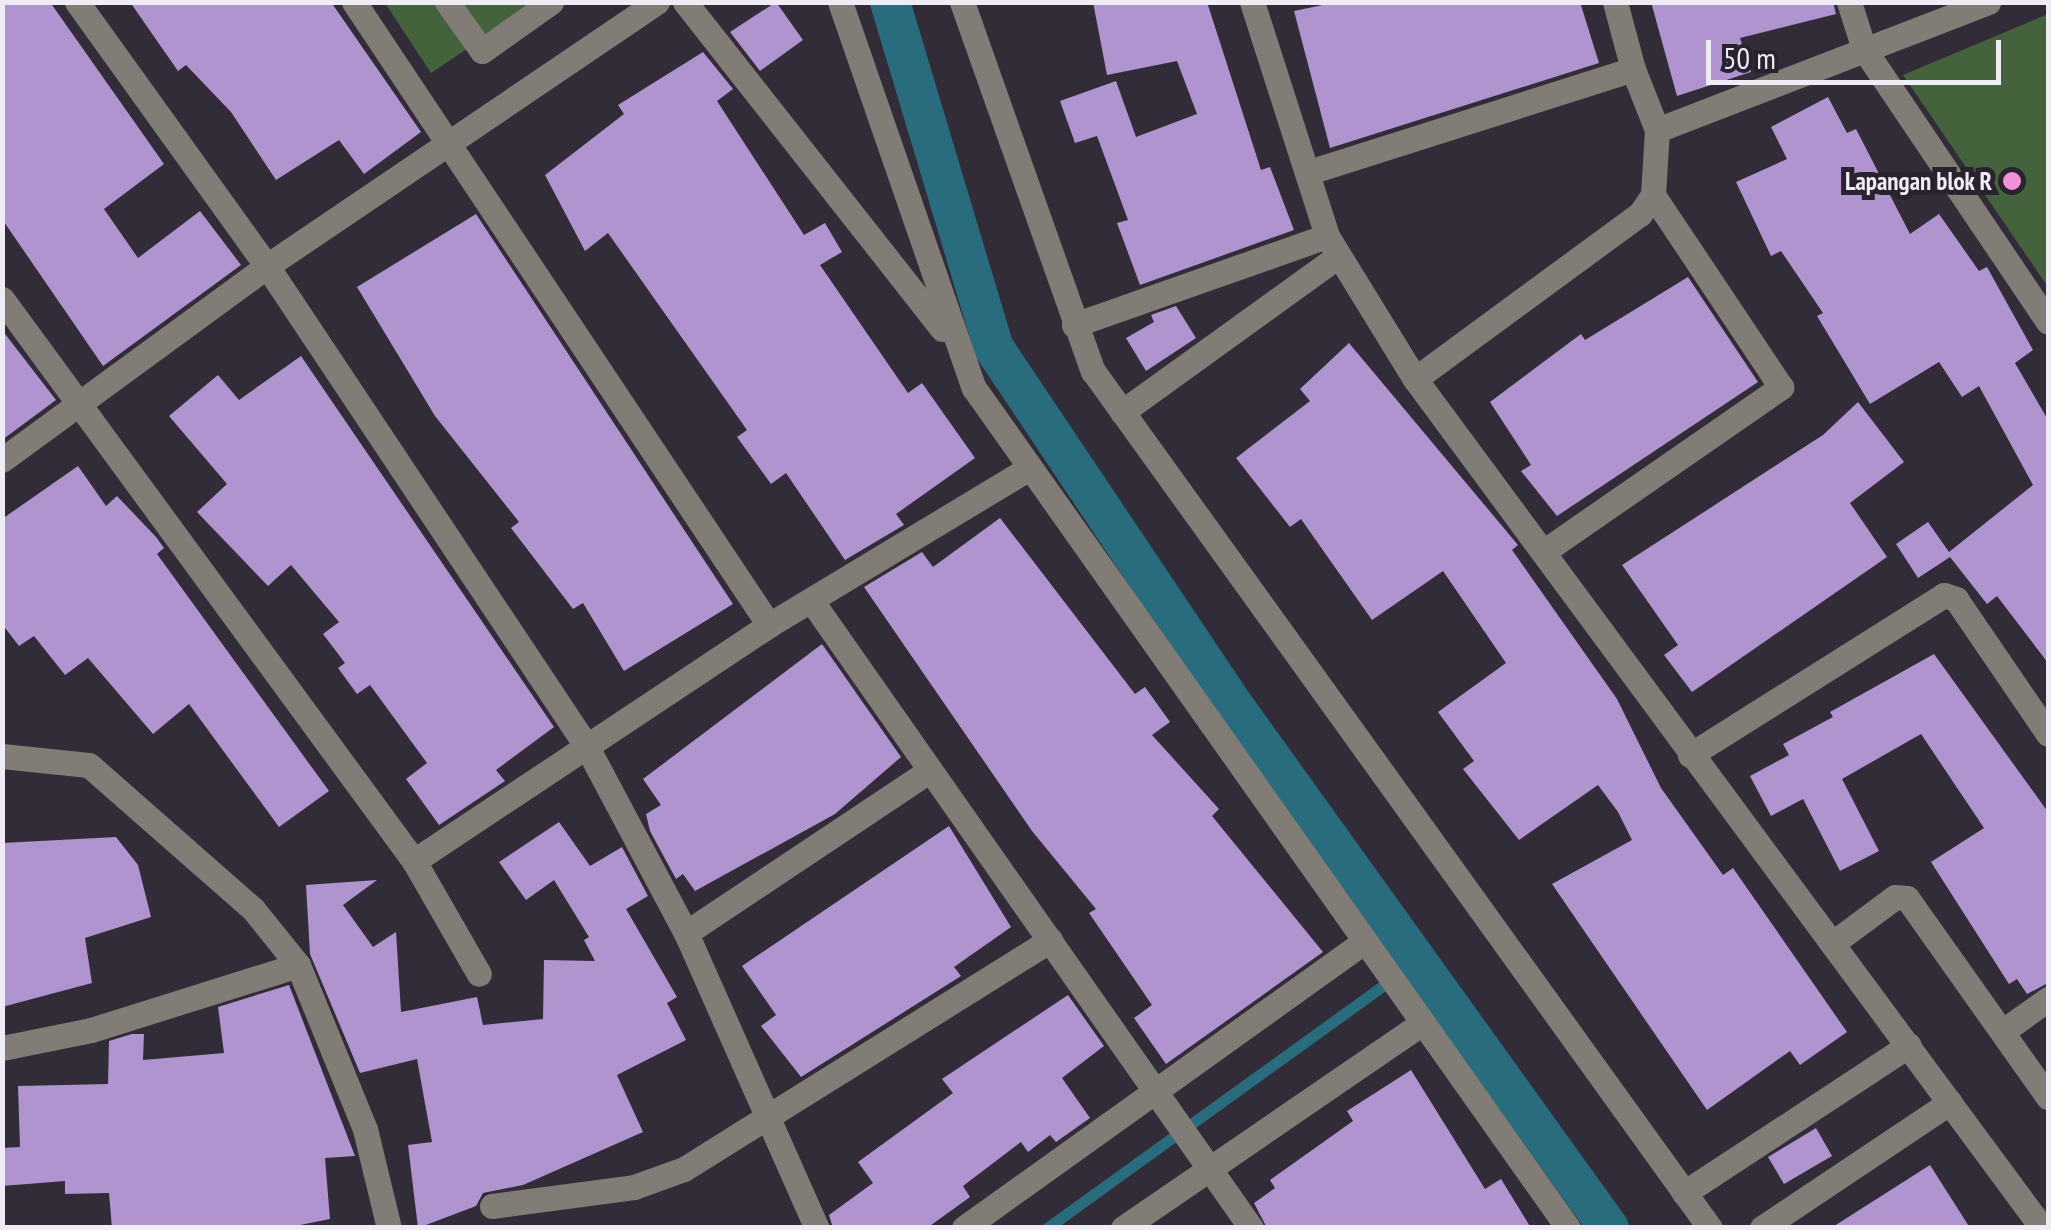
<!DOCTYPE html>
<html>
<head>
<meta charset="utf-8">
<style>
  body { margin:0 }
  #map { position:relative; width:2051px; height:1230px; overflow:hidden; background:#322c39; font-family:"PT Sans Narrow",sans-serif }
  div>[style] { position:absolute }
  .green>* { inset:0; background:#44633d }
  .stream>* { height:11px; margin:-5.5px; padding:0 5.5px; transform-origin:5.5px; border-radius:5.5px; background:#286c7e }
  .canal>* { height:40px; margin:-20px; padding:0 20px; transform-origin:20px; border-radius:20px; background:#286c7e }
  .building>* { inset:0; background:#af94d0 }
  .minor>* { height:25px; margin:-12.5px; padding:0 12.5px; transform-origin:12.5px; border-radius:12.5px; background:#817c76 }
  .dots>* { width:28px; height:28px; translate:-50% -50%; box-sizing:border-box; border:5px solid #28232f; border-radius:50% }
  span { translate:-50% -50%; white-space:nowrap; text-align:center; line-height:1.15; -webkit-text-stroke:10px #28232f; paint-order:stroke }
  .poi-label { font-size:25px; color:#f0ecf5; font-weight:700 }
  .right { translate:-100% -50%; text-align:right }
  .frame { position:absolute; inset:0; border:5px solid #f0ecf5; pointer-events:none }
  .scale { position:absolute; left:1706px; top:40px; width:295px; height:45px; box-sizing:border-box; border:5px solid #f0ecf5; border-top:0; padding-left:12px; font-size:30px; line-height:35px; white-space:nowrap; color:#f0ecf5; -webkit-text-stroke:8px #28232f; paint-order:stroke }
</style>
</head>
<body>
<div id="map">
  <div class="green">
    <div style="clip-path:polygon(385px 3px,536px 3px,431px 73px)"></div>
    <div style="clip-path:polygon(2048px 14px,2048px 287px,1903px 75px)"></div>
  </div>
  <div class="stream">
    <div style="left:1047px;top:1228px;width:456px;rotate:-35.8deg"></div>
  </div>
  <div class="canal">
    <div style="left:890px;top:2px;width:361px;rotate:73.3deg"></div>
    <div style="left:994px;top:348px;width:435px;rotate:56.2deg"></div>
    <div style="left:1236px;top:709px;width:639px;rotate:54.3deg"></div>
  </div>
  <div class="building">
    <div style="clip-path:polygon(2px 2px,50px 2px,164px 164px,104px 209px,138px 258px,200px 211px,241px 265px,103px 366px,2px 219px)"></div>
    <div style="clip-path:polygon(130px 2px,331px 2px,421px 132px,364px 174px,339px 140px,276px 180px,231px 112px,186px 65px,178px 71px)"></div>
    <div style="clip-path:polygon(776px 2px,803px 40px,760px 71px,730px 32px)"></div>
    <div style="clip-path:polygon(1093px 2px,1207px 2px,1261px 170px,1270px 167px,1294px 230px,1140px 285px,1117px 223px,1128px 220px,1097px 136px,1075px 143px,1060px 101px,1116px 81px,1136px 137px,1197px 114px,1177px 61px,1107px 75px)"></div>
    <div style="clip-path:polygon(1337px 2px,1580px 2px,1599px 63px,1330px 148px,1294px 11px)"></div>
    <div style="clip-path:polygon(1651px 2px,1833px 2px,1836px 14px,1740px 38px,1751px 72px,1677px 96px)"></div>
    <div style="clip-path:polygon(703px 52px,733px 89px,717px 101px,804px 235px,825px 223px,842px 252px,820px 265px,908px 393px,922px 383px,975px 458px,896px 514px,904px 525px,845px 560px,786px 473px,771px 484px,737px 437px,747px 430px,608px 233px,585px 251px,545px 175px,624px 114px,618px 105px)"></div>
    <div style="clip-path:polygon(1828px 97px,1847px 133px,1856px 129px,1910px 234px,1939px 214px,1979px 271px,1987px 267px,2033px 350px,2015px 363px,2048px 420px,2048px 663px,1997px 596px,1987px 604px,1950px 557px,1918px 578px,1896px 544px,1928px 522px,1949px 552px,2033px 485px,1979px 386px,1962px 397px,1939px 362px,1870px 404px,1817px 316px,1823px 313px,1781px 251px,1771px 256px,1736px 182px,1787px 159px,1771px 127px)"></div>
    <div style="clip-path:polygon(476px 214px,733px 604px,624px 671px,583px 603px,573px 609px,511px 528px,519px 522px,435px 416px,357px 287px)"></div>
    <div style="clip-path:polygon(1688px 277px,1758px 382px,1557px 516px,1521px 471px,1531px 465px,1490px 402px,1581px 334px,1585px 340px)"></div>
    <div style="clip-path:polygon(1176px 306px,1196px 338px,1146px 371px,1126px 338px,1154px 322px,1151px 315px)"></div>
    <div style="clip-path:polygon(2px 330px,56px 400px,2px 440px)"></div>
    <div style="clip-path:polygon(1349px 343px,1518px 545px,1512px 550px,1617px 699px,1661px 788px,1723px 875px,1733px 868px,1847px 1032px,1800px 1065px,1790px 1051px,1707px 1110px,1552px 884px,1632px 840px,1618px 812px,1598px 785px,1519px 840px,1463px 769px,1474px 761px,1438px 712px,1506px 663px,1443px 571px,1372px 620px,1301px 519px,1290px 527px,1236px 458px,1310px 401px,1300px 389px)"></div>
    <div style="clip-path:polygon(301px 356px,554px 727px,496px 770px,505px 781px,439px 825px,406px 779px,427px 763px,370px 685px,357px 694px,338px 668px,345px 663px,323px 634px,339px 622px,291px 565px,268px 586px,197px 512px,227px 484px,169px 416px,218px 375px,239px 400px)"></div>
    <div style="clip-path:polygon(1858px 402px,1904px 462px,1850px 503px,1887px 557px,1692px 692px,1664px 655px,1678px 645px,1622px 565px,1823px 435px)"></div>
    <div style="clip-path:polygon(78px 466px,106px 506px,117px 496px,156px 537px,164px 548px,157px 554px,329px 791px,279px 827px,189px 704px,153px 734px,88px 658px,65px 675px,34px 636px,19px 646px,2px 624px,2px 519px)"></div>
    <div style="clip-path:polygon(1000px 518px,1135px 694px,1145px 687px,1170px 722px,1152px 735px,1219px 809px,1212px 816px,1323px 952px,1166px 1064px,1134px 1018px,1152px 1005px,1089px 913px,1096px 909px,1032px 831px,864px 587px,922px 552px,933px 567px)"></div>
    <div style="clip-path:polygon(822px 644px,901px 757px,835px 814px,695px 891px,683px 874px,676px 879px,650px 831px,646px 814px,661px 805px,643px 779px)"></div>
    <div style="clip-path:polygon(1934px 654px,2048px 812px,2048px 983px,2027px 994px,2017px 979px,2009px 984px,1931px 862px,1984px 828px,1921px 734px,1842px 779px,1879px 851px,1840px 871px,1803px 799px,1771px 816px,1750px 776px,1789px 755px,1783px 744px,1833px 717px,1830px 712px)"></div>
    <div style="clip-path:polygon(559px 822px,590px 866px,622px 847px,648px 896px,626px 909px,677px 997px,667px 1003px,686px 1040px,617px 1075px,643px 1132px,523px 1185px,483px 1193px,476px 1206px,418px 1228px,408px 1145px,432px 1142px,417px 1059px,360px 1073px,310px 954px,306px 885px,377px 880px,343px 905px,373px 947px,396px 932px,401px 1012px,477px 997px,483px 1025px,543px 1019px,544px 960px,595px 961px,584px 940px,589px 937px,554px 880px,526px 900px,499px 862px)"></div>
    <div style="clip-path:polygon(949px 826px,1011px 927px,954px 967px,961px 976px,801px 1077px,761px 1026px,776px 1015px,742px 966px)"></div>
    <div style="clip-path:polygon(116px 837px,138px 865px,151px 917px,85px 938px,92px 983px,2px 1007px,2px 843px)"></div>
    <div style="clip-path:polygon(289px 985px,355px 1156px,325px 1158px,330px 1219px,285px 1228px,112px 1228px,109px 1193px,65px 1194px,65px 1181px,2px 1186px,2px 1148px,20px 1147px,18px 1086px,108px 1084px,109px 1041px,132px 1034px,144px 1034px,143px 1060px,224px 1053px,218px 1007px)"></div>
    <div style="clip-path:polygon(1068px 995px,1104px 1046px,1062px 1078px,1090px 1118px,1056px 1142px,1050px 1135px,1028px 1152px,1021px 1142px,963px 1186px,970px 1197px,927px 1228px,833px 1228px,829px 1215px,873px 1183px,858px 1162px,953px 1093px,942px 1079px)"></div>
    <div style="clip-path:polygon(1411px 1070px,1485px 1189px,1501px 1179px,1531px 1228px,1267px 1228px,1254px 1203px,1275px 1188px,1270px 1180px,1353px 1121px,1347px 1111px)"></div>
    <div style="clip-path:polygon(1816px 1128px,1832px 1156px,1784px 1184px,1768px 1157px)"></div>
    <div style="clip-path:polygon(1930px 1165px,1970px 1228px,1831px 1228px)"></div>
  </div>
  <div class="minor">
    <div style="left:77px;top:2px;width:325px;rotate:54.3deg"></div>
    <div style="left:267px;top:266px;width:578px;rotate:56.36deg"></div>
    <div style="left:587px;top:747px;width:211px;rotate:62deg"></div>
    <div style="left:686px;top:933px;width:323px;rotate:66.1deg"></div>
    <div style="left:354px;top:2px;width:749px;rotate:56.33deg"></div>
    <div style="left:447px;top:2px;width:60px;rotate:54.5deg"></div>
    <div style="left:482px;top:51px;width:85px;rotate:-35.4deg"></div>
    <div style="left:685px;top:2px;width:416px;rotate:51.8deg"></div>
    <div style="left:840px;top:2px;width:409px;rotate:70.9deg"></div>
    <div style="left:974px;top:388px;width:1029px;rotate:54.73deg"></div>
    <div style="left:962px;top:2px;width:392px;rotate:70.5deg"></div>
    <div style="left:1093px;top:371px;width:1056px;rotate:54.25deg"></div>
    <div style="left:1252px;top:2px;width:246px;rotate:72.2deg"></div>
    <div style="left:1327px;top:236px;width:168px;rotate:58.4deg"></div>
    <div style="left:1415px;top:379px;width:1055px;rotate:53.55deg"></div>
    <div style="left:1615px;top:2px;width:69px;rotate:75deg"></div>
    <div style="left:1849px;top:2px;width:49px;rotate:72.3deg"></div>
    <div style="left:1864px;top:49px;width:329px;rotate:56deg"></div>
    <div style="left:1309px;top:172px;width:340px;rotate:-17.6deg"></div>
    <div style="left:1633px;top:69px;width:66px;rotate:68.5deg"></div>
    <div style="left:2px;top:299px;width:697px;rotate:53.76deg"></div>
    <div style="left:414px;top:861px;width:130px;rotate:60.1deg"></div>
    <div style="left:1074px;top:325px;width:268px;rotate:-19.4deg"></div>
    <div style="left:1415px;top:379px;width:279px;rotate:-36.3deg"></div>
    <div style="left:1640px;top:214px;width:23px;rotate:-56deg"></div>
    <div style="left:1653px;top:195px;width:65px;rotate:-86.5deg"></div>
    <div style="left:1657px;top:130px;width:355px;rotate:-21.1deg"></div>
    <div style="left:1122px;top:412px;width:265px;rotate:-35.8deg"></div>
    <div style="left:2px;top:460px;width:328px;rotate:-36.2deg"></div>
    <div style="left:267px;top:266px;width:471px;rotate:-34.1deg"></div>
    <div style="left:1543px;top:552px;width:290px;rotate:-34.7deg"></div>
    <div style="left:1781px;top:387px;width:231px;rotate:-123.7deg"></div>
    <div style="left:811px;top:600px;width:767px;rotate:54.98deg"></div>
    <div style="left:1690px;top:755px;width:300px;rotate:-32.2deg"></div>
    <div style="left:1944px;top:595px;width:13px;rotate:18deg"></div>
    <div style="left:1956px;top:599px;width:163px;rotate:55.7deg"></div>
    <div style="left:2px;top:756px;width:87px;rotate:5.9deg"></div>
    <div style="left:89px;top:765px;width:218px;rotate:41.3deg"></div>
    <div style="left:253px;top:909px;width:72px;rotate:51.2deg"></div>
    <div style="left:298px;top:965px;width:177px;rotate:67.8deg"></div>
    <div style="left:365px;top:1129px;width:102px;rotate:76.4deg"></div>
    <div style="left:414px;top:861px;width:426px;rotate:-33.6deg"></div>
    <div style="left:769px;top:625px;width:300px;rotate:-31.1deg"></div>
    <div style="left:686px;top:933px;width:293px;rotate:-33.7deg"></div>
    <div style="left:1833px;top:943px;width:77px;rotate:-36.6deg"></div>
    <div style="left:1895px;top:897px;width:12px;rotate:5deg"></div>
    <div style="left:1907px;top:898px;width:244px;rotate:54.7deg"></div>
    <div style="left:2003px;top:1031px;width:55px;rotate:-35.4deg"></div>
    <div style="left:2px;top:1048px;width:91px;rotate:-11.4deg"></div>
    <div style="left:91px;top:1030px;width:217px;rotate:-17.4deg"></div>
    <div style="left:1684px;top:1193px;width:269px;rotate:-33.3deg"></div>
    <div style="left:492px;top:1206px;width:143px;rotate:-7.6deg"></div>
    <div style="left:634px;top:1187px;width:53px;rotate:-19.8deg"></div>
    <div style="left:684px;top:1169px;width:432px;rotate:-32deg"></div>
    <div style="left:964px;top:1228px;width:492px;rotate:-35.6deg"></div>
    <div style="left:1123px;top:1228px;width:361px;rotate:-34.4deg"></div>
    <div style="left:1762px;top:1228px;width:226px;rotate:-33.8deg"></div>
  </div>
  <div class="dots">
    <div style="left:2012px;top:181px;background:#f391d6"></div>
  </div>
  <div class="poi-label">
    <span class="right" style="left:1992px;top:181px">Lapangan blok R</span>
  </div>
  <div class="frame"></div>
  <div class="scale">50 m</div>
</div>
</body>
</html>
